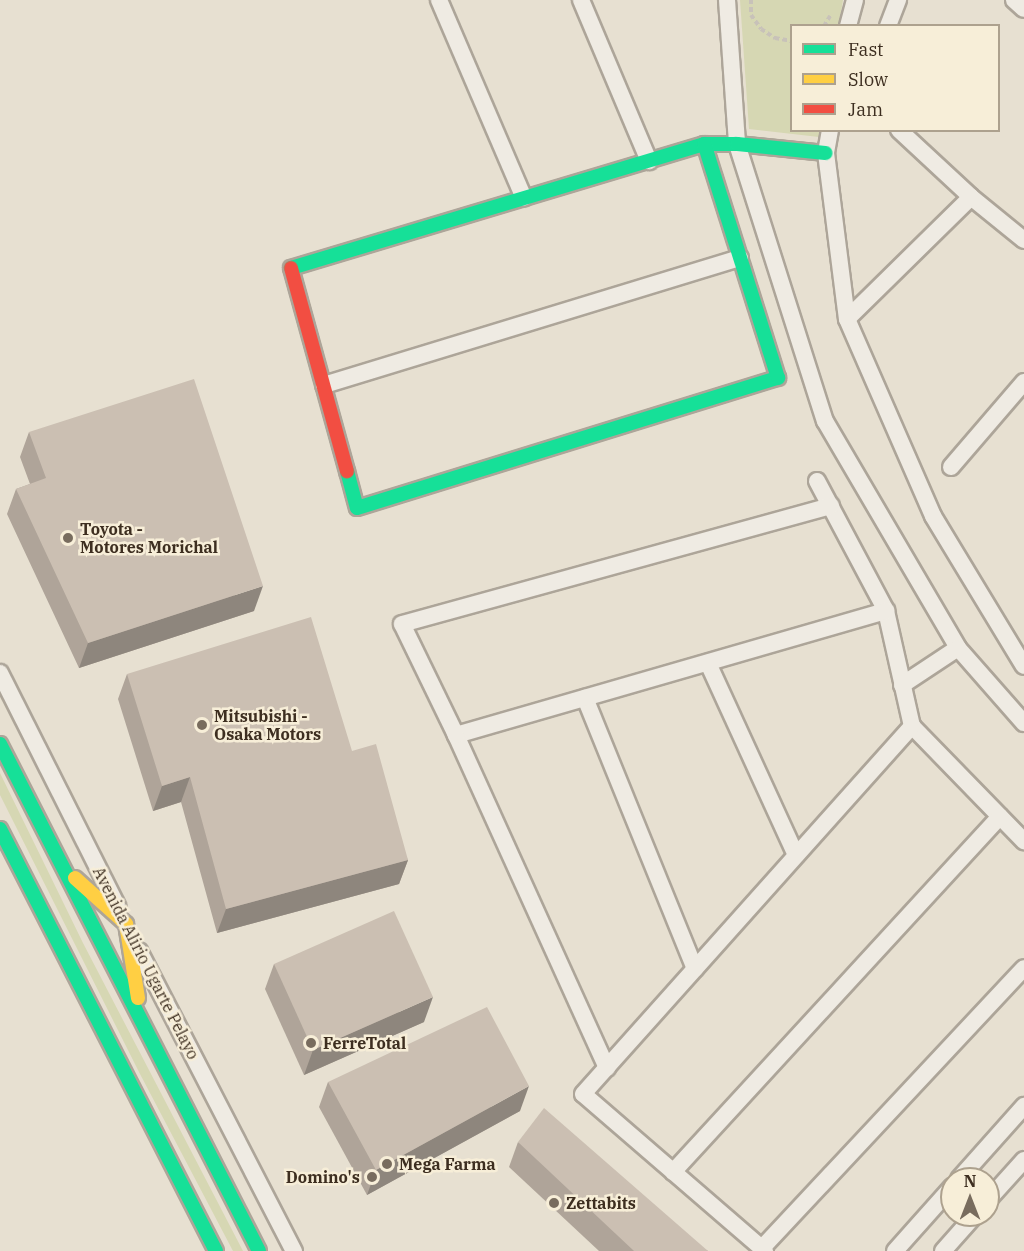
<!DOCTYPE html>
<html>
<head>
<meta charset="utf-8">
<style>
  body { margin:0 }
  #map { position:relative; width:1024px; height:1251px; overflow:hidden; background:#e7e0d1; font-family:"IBM Plex Serif",serif }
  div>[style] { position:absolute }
  .green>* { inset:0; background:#d6d7b3 }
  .path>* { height:4px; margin-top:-2px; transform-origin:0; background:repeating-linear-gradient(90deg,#c8c2b9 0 4.5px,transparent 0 7.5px) }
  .roads { filter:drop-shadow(2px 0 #ada599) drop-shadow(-2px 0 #ada599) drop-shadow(0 2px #ada599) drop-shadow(0 -2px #ada599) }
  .street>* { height:16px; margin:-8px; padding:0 8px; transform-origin:8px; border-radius:8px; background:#efebe3 }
  .fast>* { height:14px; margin:-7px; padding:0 7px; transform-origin:7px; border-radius:7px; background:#16e098 }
  .slow>* { height:14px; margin:-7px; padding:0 7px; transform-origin:7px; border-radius:7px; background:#ffcf43 }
  .jam>* { height:14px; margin:-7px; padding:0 7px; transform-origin:7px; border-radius:7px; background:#f24e42 }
  .wall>* { inset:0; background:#afa499 }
  .shaded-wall>* { inset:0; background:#8e867d }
  .building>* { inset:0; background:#cbbfb2 }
  .dots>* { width:16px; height:16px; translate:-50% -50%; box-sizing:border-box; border:3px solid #f7eed8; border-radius:50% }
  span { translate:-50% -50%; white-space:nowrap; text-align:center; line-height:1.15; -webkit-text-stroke:5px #f7eed8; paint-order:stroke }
  .poi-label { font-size:16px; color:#3d2e20; font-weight:700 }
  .left { translate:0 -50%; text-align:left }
  .right { translate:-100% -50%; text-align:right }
  .street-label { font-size:16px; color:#3d2e20 }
  .legend { position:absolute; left:790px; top:24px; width:210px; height:108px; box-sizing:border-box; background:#f7eed8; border:2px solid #ada18e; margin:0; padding:8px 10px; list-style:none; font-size:18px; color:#3d2e20 }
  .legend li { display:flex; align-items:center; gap:12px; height:30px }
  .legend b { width:30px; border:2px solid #ada18e }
  .north { position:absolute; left:940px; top:1167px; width:60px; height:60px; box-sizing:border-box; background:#f7eed8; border:2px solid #ada18e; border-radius:50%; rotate:0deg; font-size:16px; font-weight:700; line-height:24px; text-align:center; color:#3d2e20 }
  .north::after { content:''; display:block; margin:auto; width:21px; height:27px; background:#786c5e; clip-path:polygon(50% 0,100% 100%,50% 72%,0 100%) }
</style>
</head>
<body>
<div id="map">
  <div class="green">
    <div style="clip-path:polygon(740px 0,843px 0,839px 25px,792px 26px,792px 130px,820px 131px,819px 137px,749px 129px)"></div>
    <div style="clip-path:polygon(0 773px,83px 943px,243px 1251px,233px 1251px,140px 1074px,0 795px)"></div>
  </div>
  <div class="path">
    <div style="left:751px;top:0;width:15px;rotate:90deg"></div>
    <div style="left:751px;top:15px;width:17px;rotate:54deg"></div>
    <div style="left:761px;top:29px;width:17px;rotate:33deg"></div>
    <div style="left:775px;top:38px;width:17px;rotate:10deg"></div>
    <div style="left:824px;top:26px;width:12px;rotate:-59deg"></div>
  </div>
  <div class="roads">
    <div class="street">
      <div style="left:439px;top:0;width:215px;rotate:66.8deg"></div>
      <div style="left:581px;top:0;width:175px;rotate:67.1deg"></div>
      <div style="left:727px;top:0;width:144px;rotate:86deg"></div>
      <div style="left:737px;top:144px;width:291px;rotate:72.4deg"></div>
      <div style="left:825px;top:421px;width:263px;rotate:59.6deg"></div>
      <div style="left:958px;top:648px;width:100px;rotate:48.7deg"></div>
      <div style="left:1014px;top:0;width:13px;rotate:42deg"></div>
      <div style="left:848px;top:26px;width:27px;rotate:-75deg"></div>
      <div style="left:888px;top:26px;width:28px;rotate:-69deg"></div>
      <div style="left:830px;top:130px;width:23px;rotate:100deg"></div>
      <div style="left:826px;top:153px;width:167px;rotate:82.8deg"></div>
      <div style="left:847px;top:319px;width:215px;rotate:66.4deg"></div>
      <div style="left:933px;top:516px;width:175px;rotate:58.8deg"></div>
      <div style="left:899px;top:130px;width:98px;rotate:42.9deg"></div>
      <div style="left:971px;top:197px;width:68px;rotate:39.1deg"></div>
      <div style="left:847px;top:319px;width:174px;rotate:-44.5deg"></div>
      <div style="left:324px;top:385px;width:435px;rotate:-17deg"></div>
      <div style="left:951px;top:467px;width:112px;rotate:-49.3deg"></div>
      <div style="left:817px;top:481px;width:147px;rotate:62deg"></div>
      <div style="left:886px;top:611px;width:118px;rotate:77.3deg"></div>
      <div style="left:912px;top:726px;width:161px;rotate:45.8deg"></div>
      <div style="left:708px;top:663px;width:211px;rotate:65.4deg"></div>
      <div style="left:0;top:673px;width:261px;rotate:63.3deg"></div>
      <div style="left:902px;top:685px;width:67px;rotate:-33.5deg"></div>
      <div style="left:585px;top:698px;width:292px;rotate:67.9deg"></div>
      <div style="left:456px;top:735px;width:448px;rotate:-16.1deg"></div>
      <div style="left:139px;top:951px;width:338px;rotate:62.7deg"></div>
      <div style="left:607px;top:1068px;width:366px;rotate:-114.4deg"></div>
      <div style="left:456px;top:735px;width:123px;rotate:-115.9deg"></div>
      <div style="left:402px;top:624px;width:445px;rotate:-15.4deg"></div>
      <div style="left:673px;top:1172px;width:483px;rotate:-47.4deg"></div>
      <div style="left:959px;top:1179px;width:98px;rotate:-48.3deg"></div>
      <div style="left:988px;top:1200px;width:54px;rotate:-48deg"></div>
      <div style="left:762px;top:1248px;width:383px;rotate:-46.9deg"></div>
      <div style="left:765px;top:1251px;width:240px;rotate:-139.2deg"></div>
      <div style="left:583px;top:1094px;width:494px;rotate:-48.2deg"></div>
      <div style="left:895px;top:1251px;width:86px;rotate:-48.3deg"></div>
      <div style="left:943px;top:1251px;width:48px;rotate:-48.4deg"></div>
    </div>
    <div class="fast">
      <div style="left:291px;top:268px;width:431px;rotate:-16.7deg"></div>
      <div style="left:704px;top:144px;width:33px"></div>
      <div style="left:737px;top:144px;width:89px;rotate:5.8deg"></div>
      <div style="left:347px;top:471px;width:38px;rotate:75deg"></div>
      <div style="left:357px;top:508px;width:441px;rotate:-17.2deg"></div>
      <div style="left:778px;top:378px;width:245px;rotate:-107.5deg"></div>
      <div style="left:0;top:744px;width:569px;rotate:62.94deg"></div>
      <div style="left:0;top:829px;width:474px;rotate:62.9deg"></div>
    </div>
    <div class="slow">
      <div style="left:75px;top:878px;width:69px;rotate:42deg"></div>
      <div style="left:126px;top:924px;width:75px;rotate:80.8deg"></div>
    </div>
    <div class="jam">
      <div style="left:291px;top:268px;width:211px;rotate:74.6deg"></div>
    </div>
  </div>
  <div class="wall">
    <div style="clip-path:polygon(29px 432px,254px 611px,79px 668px,7px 514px,16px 489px,30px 484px,20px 457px)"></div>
    <div style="clip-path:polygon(127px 674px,352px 751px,408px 860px,399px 884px,217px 933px,181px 802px,153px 811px,118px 699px)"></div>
    <div style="clip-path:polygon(274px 964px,424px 1022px,304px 1075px,265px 989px)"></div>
    <div style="clip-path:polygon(328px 1082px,520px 1111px,367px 1195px,319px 1107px)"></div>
    <div style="clip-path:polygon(518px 1142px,708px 1251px,599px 1251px,509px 1167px)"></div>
  </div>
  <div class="shaded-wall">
    <div style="clip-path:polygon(263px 586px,254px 611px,79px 668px,88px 643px)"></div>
    <div style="clip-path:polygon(190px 777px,181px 802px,153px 811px,162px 786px)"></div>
    <div style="clip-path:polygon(408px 860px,399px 884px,217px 933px,226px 909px)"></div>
    <div style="clip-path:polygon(433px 997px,424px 1022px,304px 1075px,313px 1050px)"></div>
    <div style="clip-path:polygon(529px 1086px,520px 1111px,367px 1195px,376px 1170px)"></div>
  </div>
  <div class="building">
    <div style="clip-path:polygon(194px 379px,263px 586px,88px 643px,16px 489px,46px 478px,29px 432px)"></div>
    <div style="clip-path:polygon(311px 617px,352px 751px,376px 744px,408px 860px,226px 909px,190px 777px,162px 786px,127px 674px)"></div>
    <div style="clip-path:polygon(394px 911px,433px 997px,313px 1050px,274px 964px)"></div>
    <div style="clip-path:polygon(487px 1007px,529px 1086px,376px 1170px,328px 1082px)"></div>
    <div style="clip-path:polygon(544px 1108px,708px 1251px,634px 1251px,518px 1142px)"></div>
  </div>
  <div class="dots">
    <div style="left:68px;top:538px;background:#786c5e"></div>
    <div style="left:202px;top:725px;background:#786c5e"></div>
    <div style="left:311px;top:1043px;background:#786c5e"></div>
    <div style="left:387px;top:1164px;background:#786c5e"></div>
    <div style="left:372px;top:1177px;background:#786c5e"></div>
    <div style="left:554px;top:1203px;background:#786c5e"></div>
  </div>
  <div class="poi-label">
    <span class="left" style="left:80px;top:538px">Toyota -<br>Motores Morichal</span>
    <span class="left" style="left:214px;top:725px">Mitsubishi -<br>Osaka Motors</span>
    <span class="left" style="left:323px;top:1043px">FerreTotal</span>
    <span class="left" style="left:399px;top:1164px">Mega Farma</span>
    <span class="right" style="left:360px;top:1177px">Domino's</span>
    <span class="left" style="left:566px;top:1203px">Zettabits</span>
  </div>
  <div class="street-label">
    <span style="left:146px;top:963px;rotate:63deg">Avenida Alirio Ugarte Pelayo</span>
  </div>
  <ul class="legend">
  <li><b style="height:8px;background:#16e098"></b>Fast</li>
  <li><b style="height:8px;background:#ffcf43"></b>Slow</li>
  <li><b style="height:8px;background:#f24e42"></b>Jam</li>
  </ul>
  <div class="north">N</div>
</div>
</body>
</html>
